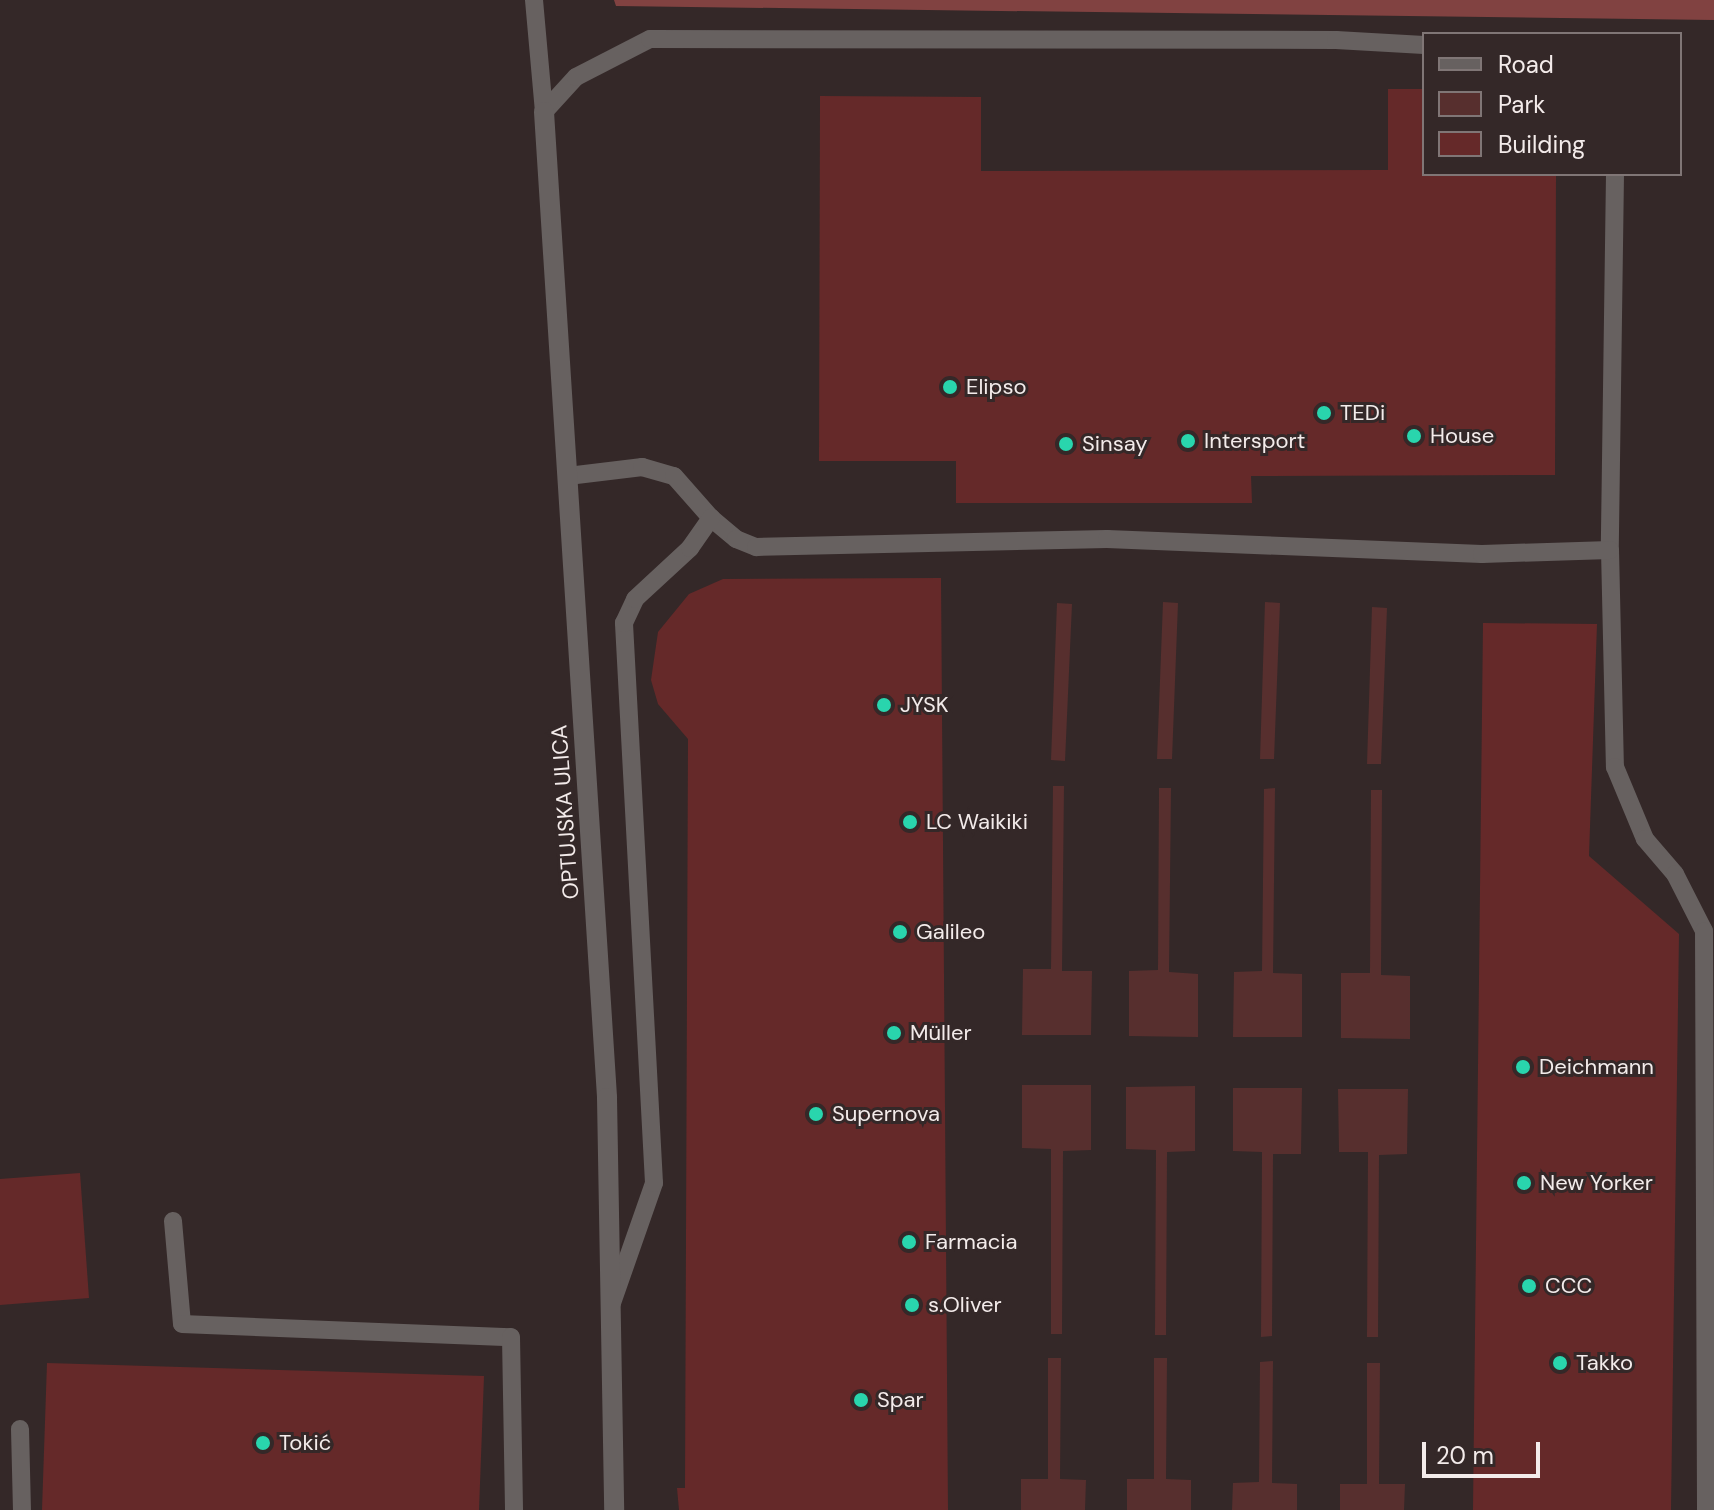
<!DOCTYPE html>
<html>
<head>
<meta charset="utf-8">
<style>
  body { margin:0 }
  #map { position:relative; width:1714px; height:1510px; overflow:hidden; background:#342828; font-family:"DM Sans",sans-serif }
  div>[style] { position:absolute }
  .green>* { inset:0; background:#572f2e }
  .forest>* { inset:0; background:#814241 }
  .building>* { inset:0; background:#652929 }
  .service>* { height:18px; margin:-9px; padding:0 9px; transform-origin:9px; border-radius:9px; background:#676160 }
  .minor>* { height:20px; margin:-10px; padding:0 10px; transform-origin:10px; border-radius:10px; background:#676160 }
  .dots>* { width:22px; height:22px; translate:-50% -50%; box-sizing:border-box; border:4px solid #342828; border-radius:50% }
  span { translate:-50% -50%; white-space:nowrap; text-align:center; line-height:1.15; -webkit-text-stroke:6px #342828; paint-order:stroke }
  .poi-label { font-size:22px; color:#f3ebea }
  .left { translate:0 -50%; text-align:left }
  .street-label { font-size:22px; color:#f3ebea }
  .legend { position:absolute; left:1422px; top:32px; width:260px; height:144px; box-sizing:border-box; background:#342828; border:2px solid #807676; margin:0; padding:10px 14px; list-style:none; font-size:24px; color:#f3ebea }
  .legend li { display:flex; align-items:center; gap:16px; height:40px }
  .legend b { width:40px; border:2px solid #807676 }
  .scale { position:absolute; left:1422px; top:1442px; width:118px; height:36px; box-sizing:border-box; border:4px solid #f3ebea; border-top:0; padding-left:10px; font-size:24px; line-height:28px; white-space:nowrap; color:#f3ebea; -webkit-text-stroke:6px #342828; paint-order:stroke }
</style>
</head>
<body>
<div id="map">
  <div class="green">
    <div style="clip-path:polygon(1163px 602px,1178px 603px,1172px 759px,1157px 759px)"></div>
    <div style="clip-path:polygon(1265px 602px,1280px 603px,1274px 759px,1260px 759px)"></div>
    <div style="clip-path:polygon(1057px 603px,1072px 604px,1065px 761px,1051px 760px)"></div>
    <div style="clip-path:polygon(1372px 607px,1387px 608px,1381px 764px,1367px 764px)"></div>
    <div style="clip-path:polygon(1053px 786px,1064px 786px,1062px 971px,1092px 971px,1091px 1035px,1022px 1035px,1023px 969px,1051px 969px)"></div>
    <div style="clip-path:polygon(1159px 788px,1171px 788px,1169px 972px,1198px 974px,1198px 1037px,1129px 1036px,1129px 971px,1158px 970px)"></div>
    <div style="clip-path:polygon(1275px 788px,1273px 973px,1302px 974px,1302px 1037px,1233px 1037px,1234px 972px,1262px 971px,1264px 789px)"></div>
    <div style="clip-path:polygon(1371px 790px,1382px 790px,1381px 975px,1410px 976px,1410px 1039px,1341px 1038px,1341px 973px,1370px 973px)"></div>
    <div style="clip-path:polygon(1022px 1085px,1091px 1085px,1091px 1150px,1063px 1151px,1062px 1334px,1051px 1334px,1051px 1149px,1022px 1148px)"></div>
    <div style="clip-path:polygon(1195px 1086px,1195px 1151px,1167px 1152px,1166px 1335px,1155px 1335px,1156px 1150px,1126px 1149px,1126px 1087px)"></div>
    <div style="clip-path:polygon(1233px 1088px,1302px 1088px,1301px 1154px,1273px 1154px,1272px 1336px,1261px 1337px,1262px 1152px,1233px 1151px)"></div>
    <div style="clip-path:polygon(1338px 1089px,1408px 1089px,1407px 1154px,1379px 1155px,1378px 1337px,1367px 1337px,1368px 1152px,1339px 1152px)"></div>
    <div style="clip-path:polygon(1048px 1358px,1061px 1358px,1060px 1479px,1086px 1480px,1085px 1510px,1021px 1510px,1021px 1479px,1048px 1479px)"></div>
    <div style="clip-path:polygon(1154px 1358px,1167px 1358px,1166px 1479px,1191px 1480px,1191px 1510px,1127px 1510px,1127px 1479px,1154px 1479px)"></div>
    <div style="clip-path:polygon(1273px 1361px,1272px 1483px,1297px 1484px,1297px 1510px,1232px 1510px,1233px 1483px,1259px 1482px,1260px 1362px)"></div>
    <div style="clip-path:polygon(1367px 1363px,1380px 1363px,1379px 1484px,1405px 1484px,1404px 1510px,1340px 1510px,1340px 1484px,1367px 1484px)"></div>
  </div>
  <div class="forest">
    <div style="clip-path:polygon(614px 0,1714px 0,1714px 20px,616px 6px)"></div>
  </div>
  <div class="building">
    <div style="clip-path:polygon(1388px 89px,1424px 89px,1424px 174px,1556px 174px,1555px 475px,1251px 476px,1252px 503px,956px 503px,956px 461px,819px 461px,820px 96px,981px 97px,981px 171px,1388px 170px)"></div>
    <div style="clip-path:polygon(941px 578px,948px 1510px,679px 1510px,677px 1488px,685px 1488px,688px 739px,658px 704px,651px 680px,658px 632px,689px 594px,723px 579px)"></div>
    <div style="clip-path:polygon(1483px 623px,1597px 624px,1589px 856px,1679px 934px,1671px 1510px,1473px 1510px)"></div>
    <div style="clip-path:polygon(80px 1173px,89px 1298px,0 1305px,0 1179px)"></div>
    <div style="clip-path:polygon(47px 1363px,484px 1376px,479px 1510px,42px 1510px)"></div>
  </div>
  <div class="service">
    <div style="left:534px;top:0;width:112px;rotate:84.9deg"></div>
    <div style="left:544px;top:112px;width:47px;rotate:-47.6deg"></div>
    <div style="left:576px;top:77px;width:83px;rotate:-27.2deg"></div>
    <div style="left:650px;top:39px;width:686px;rotate:0.08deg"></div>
    <div style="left:1336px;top:40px;width:88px;rotate:3.3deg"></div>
    <div style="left:1615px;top:174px;width:376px;rotate:90.8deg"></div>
    <div style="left:1610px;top:550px;width:217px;rotate:88.7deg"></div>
    <div style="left:1615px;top:767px;width:78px;rotate:67.4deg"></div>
    <div style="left:1645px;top:839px;width:46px;rotate:49.4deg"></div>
    <div style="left:1675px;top:874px;width:64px;rotate:63deg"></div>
    <div style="left:1704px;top:931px;width:579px;rotate:89.8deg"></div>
    <div style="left:568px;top:476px;width:75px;rotate:-6.9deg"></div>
    <div style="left:642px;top:467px;width:33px;rotate:16deg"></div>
    <div style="left:674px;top:476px;width:56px;rotate:48.6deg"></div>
    <div style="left:711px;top:518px;width:33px;rotate:40deg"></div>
    <div style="left:736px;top:539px;width:22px;rotate:22deg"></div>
    <div style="left:756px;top:547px;width:351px;rotate:-1.3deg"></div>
    <div style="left:1107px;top:539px;width:375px;rotate:2.3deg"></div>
    <div style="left:1482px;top:554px;width:128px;rotate:-1.8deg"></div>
    <div style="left:173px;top:1221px;width:103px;rotate:85deg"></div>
    <div style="left:182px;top:1324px;width:329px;rotate:2.3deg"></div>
    <div style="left:511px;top:1337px;width:173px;rotate:89deg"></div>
    <div style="left:612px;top:1303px;width:127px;rotate:-70.7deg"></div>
    <div style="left:654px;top:1183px;width:561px;rotate:-93.07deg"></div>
    <div style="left:624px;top:623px;width:26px;rotate:-65deg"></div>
    <div style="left:635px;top:599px;width:75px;rotate:-42.8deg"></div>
    <div style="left:690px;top:548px;width:37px;rotate:-55deg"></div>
    <div style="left:20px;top:1429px;width:81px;rotate:88.6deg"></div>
  </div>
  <div class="minor">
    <div style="left:544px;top:112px;width:988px;rotate:86.34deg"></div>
    <div style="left:607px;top:1098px;width:412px;rotate:89deg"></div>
  </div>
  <div class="dots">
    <div style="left:950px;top:387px;background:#29d5ad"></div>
    <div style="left:1324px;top:413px;background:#29d5ad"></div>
    <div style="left:1414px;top:436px;background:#29d5ad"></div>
    <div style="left:1188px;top:441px;background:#29d5ad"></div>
    <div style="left:1066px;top:444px;background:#29d5ad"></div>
    <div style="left:884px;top:705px;background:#29d5ad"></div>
    <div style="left:910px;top:822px;background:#29d5ad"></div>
    <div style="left:900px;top:932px;background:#29d5ad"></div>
    <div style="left:894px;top:1033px;background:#29d5ad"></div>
    <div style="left:1523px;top:1067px;background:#29d5ad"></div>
    <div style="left:816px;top:1114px;background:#29d5ad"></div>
    <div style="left:1524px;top:1183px;background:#29d5ad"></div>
    <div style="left:909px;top:1242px;background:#29d5ad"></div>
    <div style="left:1529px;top:1286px;background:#29d5ad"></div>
    <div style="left:912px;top:1305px;background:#29d5ad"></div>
    <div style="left:1560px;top:1363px;background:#29d5ad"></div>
    <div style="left:861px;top:1400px;background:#29d5ad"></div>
    <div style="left:263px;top:1443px;background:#29d5ad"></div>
  </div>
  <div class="poi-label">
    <span class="left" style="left:966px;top:387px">Elipso</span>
    <span class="left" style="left:1340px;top:413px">TEDi</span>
    <span class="left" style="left:1430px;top:436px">House</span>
    <span class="left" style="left:1204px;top:441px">Intersport</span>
    <span class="left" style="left:1082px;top:444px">Sinsay</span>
    <span class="left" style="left:900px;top:705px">JYSK</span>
    <span class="left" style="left:926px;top:822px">LC Waikiki</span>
    <span class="left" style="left:916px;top:932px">Galileo</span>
    <span class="left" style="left:910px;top:1033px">Müller</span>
    <span class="left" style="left:1539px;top:1067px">Deichmann</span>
    <span class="left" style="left:832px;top:1114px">Supernova</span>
    <span class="left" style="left:1540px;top:1183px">New Yorker</span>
    <span class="left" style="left:925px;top:1242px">Farmacia</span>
    <span class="left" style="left:1545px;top:1286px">CCC</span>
    <span class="left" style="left:928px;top:1305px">s.Oliver</span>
    <span class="left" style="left:1576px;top:1363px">Takko</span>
    <span class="left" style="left:877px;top:1400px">Spar</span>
    <span class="left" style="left:279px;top:1443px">Tokić</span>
  </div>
  <div class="street-label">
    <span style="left:565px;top:812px;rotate:-94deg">OPTUJSKA ULICA</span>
  </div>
  <ul class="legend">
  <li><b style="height:10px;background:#676160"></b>Road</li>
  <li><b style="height:22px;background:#572f2e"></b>Park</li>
  <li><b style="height:22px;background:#652929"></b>Building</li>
  </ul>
  <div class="scale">20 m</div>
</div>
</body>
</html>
